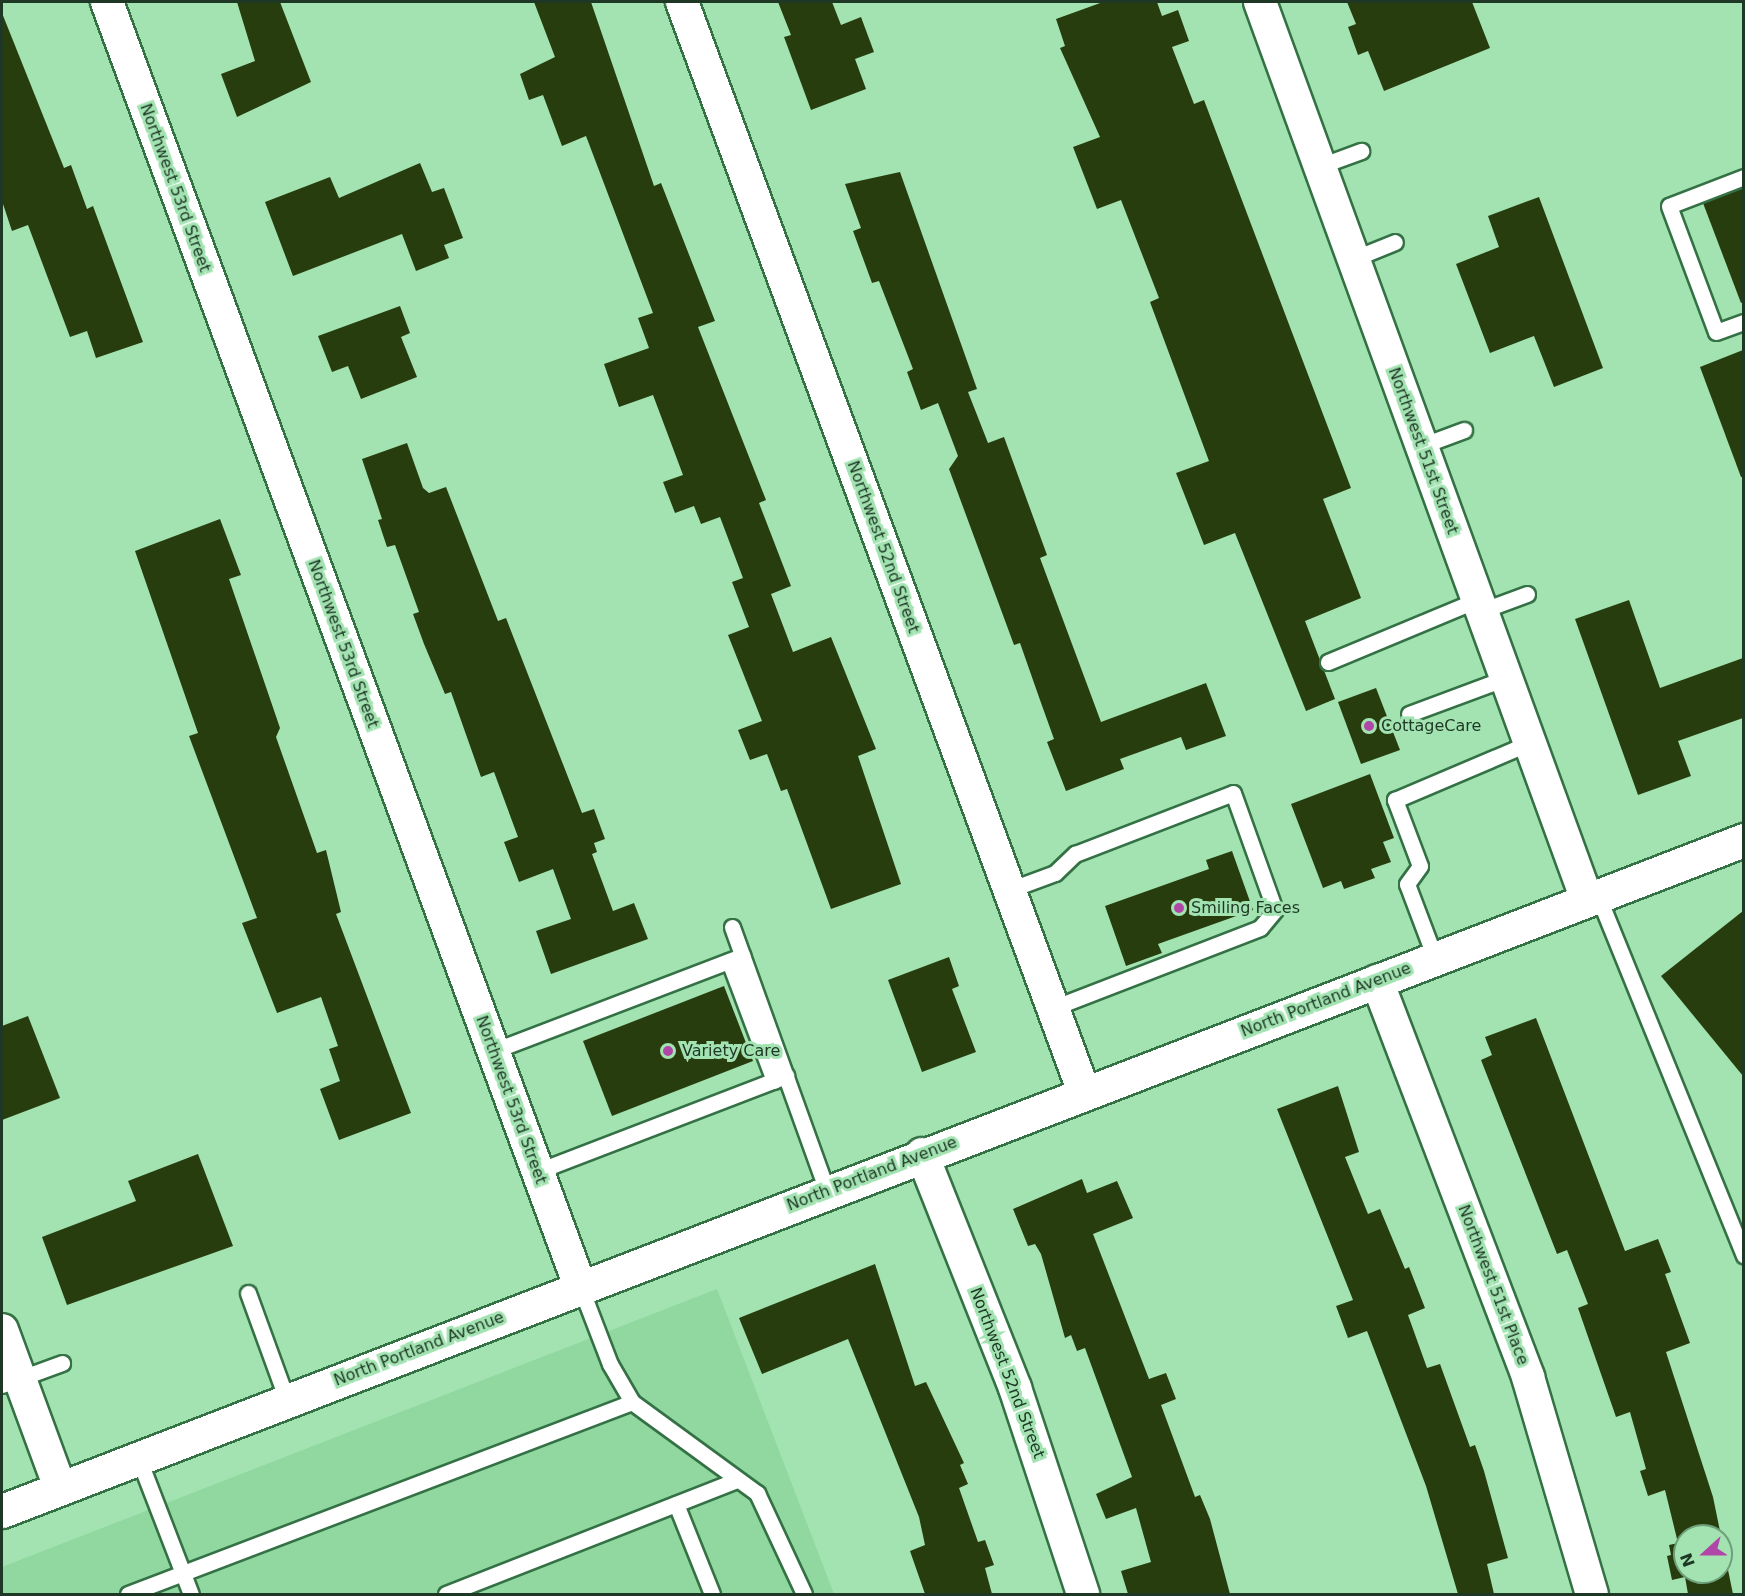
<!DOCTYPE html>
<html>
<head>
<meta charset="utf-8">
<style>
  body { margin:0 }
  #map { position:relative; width:1745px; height:1596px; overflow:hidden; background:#a2e3b1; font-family:"DejaVu Sans",sans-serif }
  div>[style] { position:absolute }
  .built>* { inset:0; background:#90d7a0 }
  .building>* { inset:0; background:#273d0e }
  .roads { filter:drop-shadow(2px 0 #347145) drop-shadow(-2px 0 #347145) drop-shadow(0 2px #347145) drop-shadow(0 -2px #347145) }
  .service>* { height:15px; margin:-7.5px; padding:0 7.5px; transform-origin:7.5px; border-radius:7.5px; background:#fff }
  .minor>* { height:32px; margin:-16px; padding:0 16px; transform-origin:16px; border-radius:16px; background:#fff }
  .secondary>* { height:33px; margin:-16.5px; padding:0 16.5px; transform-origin:16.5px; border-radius:16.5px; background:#fff }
  .dots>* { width:16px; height:16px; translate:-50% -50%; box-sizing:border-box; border:3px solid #a2e3b1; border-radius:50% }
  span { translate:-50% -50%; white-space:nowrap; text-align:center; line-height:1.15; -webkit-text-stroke:6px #a2e3b1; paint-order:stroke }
  .street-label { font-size:16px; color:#1e3825 }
  .poi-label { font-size:16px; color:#1e3825 }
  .left { translate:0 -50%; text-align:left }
  .frame { position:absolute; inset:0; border:3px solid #1e3825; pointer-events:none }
  .north { position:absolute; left:1673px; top:1524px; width:60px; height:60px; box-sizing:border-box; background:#a2e3b1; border:2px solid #6d9f79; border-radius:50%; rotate:249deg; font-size:16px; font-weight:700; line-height:24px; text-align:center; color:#1e3825 }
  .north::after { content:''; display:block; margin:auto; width:21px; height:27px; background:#b046a7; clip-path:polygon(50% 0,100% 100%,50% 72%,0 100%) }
</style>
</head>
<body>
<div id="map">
  <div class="built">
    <div style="clip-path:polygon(717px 1289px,834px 1594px,2px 1594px,2px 1567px)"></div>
  </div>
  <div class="building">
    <div style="clip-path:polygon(237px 2px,280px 2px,311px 82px,237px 117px,221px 74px,255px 61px)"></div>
    <div style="clip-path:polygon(534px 2px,591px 2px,654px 186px,661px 183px,715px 321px,698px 327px,766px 500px,759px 503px,791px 586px,771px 594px,793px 652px,831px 637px,876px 749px,858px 756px,901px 884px,831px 909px,787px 789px,781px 791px,767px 754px,750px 760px,738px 730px,762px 721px,728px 635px,749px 627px,732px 582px,743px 578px,720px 517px,701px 524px,694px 506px,675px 513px,663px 482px,683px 475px,653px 395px,619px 407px,604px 364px,649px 348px,638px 318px,653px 313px,586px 136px,562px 146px,543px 95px,529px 100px,520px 74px,555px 57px)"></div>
    <div style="clip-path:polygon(778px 2px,832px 2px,841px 25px,861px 17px,874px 52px,855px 59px,866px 89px,811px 110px,784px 37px,791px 35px)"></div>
    <div style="clip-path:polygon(1103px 2px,1157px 2px,1162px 16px,1178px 10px,1189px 41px,1172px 47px,1194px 104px,1204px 100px,1351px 488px,1323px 499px,1361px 598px,1305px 621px,1335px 699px,1306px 711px,1235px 533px,1204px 545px,1176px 473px,1209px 461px,1150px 302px,1159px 298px,1121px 200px,1097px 209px,1073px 147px,1100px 137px,1060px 48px,1065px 46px,1056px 19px)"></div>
    <div style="clip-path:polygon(1347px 2px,1472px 2px,1490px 48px,1384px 91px,1368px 51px,1358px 55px,1348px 27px,1356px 24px)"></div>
    <div style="clip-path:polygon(2px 13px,64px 168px,71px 165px,87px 209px,93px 206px,143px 342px,96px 358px,87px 331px,70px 337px,28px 225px,12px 231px,2px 201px)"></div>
    <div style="clip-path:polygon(420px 163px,432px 192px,444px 188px,463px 238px,444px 245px,449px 258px,416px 271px,402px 234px,293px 276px,265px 202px,330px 177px,339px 198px)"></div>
    <div style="clip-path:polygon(900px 172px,977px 389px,968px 392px,988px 443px,1004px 437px,1047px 555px,1040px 558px,1101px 722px,1206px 683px,1226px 736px,1186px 750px,1181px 737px,1120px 759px,1124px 769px,1066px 791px,1047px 742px,1054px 739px,1040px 700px,1020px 643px,1014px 645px,949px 469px,958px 456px,938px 403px,921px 410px,907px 372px,913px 369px,879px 281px,872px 283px,853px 231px,861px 228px,845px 184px)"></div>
    <div style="clip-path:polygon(1743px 188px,1743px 302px,1741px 303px,1703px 203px)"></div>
    <div style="clip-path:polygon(1539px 197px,1603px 368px,1554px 387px,1534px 336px,1490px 353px,1456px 264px,1499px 247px,1488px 216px)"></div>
    <div style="clip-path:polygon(400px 306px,410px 333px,401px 337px,417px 377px,361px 399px,348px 366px,332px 372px,318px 336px)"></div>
    <div style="clip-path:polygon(1743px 350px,1743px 477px,1741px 477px,1700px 367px)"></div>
    <div style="clip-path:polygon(407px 443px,423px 488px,429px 493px,446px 487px,498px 621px,506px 618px,582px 813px,594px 809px,605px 839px,594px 843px,597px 852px,592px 854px,613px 911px,634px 903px,648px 939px,551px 974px,536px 931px,571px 919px,553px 869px,519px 882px,504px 842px,518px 837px,494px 772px,481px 777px,451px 692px,445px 694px,424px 644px,413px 614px,419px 612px,395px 545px,387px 547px,378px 520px,382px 519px,362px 459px)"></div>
    <div style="clip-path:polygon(220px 519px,241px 575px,229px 579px,280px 728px,276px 737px,317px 853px,326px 850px,341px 912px,336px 914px,411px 1113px,339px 1140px,320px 1089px,340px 1081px,329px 1049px,338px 1046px,321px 997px,277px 1013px,242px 923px,257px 918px,189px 736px,198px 733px,135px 551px)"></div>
    <div style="clip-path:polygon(1629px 600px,1660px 688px,1743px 658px,1743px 718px,1678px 741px,1691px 776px,1638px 795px,1575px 619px)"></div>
    <div style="clip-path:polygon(1376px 688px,1400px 750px,1361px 764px,1338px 702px)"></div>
    <div style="clip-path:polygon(1370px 774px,1394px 838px,1383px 842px,1391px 862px,1371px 869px,1375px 878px,1344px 889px,1341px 881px,1323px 888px,1291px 804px)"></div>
    <div style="clip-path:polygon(1232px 851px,1253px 910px,1158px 944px,1162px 953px,1126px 966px,1105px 906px,1209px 869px,1206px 860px)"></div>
    <div style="clip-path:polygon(1743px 911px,1743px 1076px,1661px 976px)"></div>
    <div style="clip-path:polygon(949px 957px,959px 986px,952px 989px,976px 1052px,922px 1072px,888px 980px)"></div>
    <div style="clip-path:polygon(724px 986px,753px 1061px,612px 1116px,583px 1041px)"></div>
    <div style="clip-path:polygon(28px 1016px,60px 1098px,2px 1120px,2px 1026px)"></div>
    <div style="clip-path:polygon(evenodd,1536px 1018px,1625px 1251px,1658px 1239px,1671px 1272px,1665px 1274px,1690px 1343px,1666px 1352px,1713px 1497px,1733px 1594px,1688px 1594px,1685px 1577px,1672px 1580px,1667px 1556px,1671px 1555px,1669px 1545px,1678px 1543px,1665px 1490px,1648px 1496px,1640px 1471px,1646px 1469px,1630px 1412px,1616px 1417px,1578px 1308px,1588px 1304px,1567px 1250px,1557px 1254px,1481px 1060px,1492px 1055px,1485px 1037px,1536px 1018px,1685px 1536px,1721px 1536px,1721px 1572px,1685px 1572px,1685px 1536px)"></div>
    <div style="clip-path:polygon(1338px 1086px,1359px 1152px,1345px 1157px,1368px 1214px,1380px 1209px,1405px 1269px,1409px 1267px,1425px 1308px,1408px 1315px,1427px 1368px,1440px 1364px,1470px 1447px,1475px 1445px,1484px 1471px,1508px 1558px,1487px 1564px,1494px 1594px,1458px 1594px,1426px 1486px,1367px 1331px,1348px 1338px,1336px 1306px,1353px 1300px,1277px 1109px)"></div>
    <div style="clip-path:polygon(198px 1154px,233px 1246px,67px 1305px,42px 1237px,136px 1201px,128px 1181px)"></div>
    <div style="clip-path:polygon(1082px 1179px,1087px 1193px,1117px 1181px,1133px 1218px,1093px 1234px,1149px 1379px,1166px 1373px,1176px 1399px,1161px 1405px,1195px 1497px,1200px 1495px,1210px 1519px,1230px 1594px,1128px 1594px,1121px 1571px,1151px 1562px,1136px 1508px,1106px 1519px,1096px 1494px,1132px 1477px,1085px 1348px,1077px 1351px,1071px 1335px,1065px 1338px,1041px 1254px,1035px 1244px,1028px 1246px,1013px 1209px)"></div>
    <div style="clip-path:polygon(875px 1264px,915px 1386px,926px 1382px,964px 1463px,960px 1465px,968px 1484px,959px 1488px,978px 1542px,985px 1540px,994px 1565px,985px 1568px,992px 1594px,925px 1594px,910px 1551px,925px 1545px,919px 1517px,848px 1339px,762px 1374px,739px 1318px)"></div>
  </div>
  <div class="roads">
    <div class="service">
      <div style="left:1320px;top:166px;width:44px;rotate:-20.1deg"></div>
      <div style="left:1744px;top:177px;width:80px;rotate:158.9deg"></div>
      <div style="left:1669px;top:206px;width:134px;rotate:69.5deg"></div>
      <div style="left:1716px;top:332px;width:30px;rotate:-20deg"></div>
      <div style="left:1353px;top:259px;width:45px;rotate:-22deg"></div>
      <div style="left:1421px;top:446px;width:46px;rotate:-20.4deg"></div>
      <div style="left:1481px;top:611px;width:49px;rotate:-20.3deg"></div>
      <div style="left:1328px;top:662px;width:161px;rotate:-22.6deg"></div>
      <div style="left:1409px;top:714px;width:103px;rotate:-20.4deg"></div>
      <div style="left:1009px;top:890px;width:49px;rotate:-20.3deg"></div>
      <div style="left:1055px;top:873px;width:28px;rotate:-44deg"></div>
      <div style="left:1075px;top:854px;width:169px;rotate:-21.1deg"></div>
      <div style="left:1233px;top:793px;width:124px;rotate:70.3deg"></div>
      <div style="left:1275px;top:910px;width:23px;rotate:130deg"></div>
      <div style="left:1260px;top:928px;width:222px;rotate:158.9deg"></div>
      <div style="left:1598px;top:896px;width:388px;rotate:67.9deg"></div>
      <div style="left:732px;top:927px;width:281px;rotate:70.2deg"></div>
      <div style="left:1435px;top:958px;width:79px;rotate:-110.7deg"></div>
      <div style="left:1407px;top:884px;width:22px;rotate:-54deg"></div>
      <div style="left:1420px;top:866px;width:71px;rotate:-110.7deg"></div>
      <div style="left:1395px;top:800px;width:146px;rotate:-23deg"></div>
      <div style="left:729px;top:961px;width:128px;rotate:69.4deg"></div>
      <div style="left:493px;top:1051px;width:267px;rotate:-20.9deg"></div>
      <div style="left:538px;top:1171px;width:266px;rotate:-21deg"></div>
      <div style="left:580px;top:1286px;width:84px;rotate:69deg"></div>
      <div style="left:610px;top:1364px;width:44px;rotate:59.9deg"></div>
      <div style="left:632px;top:1402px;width:155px;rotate:36.1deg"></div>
      <div style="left:757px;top:1493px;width:111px;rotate:65deg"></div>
      <div style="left:248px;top:1293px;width:114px;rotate:70deg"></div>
      <div style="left:2px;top:1385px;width:64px;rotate:-20.1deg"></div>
      <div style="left:138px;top:1457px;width:147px;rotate:68.9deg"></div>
      <div style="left:676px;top:1504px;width:97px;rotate:68.2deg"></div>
      <div style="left:128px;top:1594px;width:539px;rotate:-20.85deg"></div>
      <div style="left:446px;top:1594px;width:313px;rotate:-21.4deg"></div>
    </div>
    <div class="minor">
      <div style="left:107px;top:2px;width:1368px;rotate:69.78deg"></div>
      <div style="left:682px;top:2px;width:1162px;rotate:69.76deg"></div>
      <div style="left:1260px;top:2px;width:956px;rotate:69.99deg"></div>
      <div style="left:1377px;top:981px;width:424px;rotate:69.1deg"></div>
      <div style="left:1528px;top:1377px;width:226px;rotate:73.6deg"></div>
      <div style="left:922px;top:1154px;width:252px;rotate:68.3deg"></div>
      <div style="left:1015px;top:1388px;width:217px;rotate:71.7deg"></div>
      <div style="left:2px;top:1330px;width:168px;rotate:69.8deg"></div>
    </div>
    <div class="secondary">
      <div style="left:2px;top:1511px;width:1867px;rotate:-21.07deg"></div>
    </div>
  </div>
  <div class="dots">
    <div style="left:1369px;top:726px;background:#b046a7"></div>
    <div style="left:1179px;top:908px;background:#b046a7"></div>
    <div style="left:668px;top:1051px;background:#b046a7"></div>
  </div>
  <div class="street-label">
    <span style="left:175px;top:188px;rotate:70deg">Northwest 53rd Street</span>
    <span style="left:1423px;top:451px;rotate:70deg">Northwest 51st Street</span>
    <span style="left:883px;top:547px;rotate:70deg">Northwest 52nd Street</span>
    <span style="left:343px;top:644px;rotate:70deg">Northwest 53rd Street</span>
    <span style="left:1326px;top:1000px;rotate:-21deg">North Portland Avenue</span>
    <span style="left:511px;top:1100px;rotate:70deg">Northwest 53rd Street</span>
    <span style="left:872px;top:1174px;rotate:-21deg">North Portland Avenue</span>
    <span style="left:1493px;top:1285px;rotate:69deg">Northwest 51st Place</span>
    <span style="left:419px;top:1349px;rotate:-21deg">North Portland Avenue</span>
    <span style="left:1007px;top:1373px;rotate:69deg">Northwest 52nd Street</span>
  </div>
  <div class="poi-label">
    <span class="left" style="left:1381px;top:726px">CottageCare</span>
    <span class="left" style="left:1191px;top:908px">Smiling Faces</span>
    <span class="left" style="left:682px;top:1051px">Variety Care</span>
  </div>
  <div class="frame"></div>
  <div class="north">N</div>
</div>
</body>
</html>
